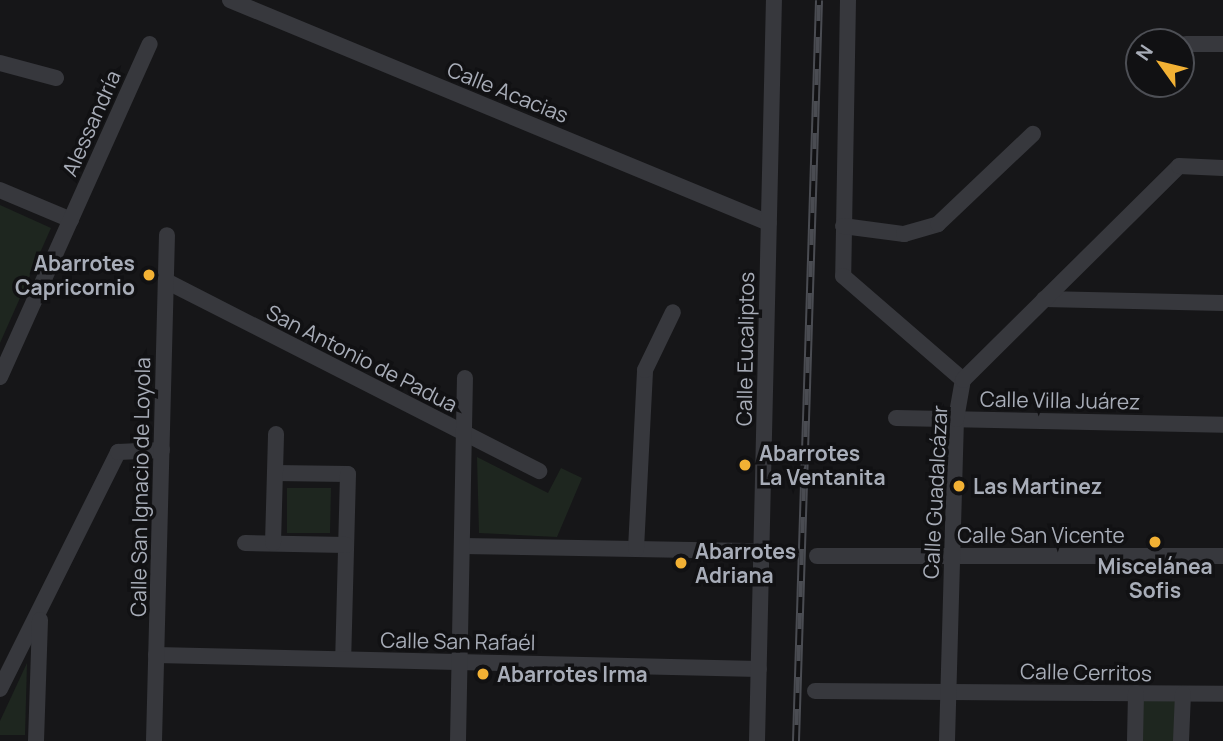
<!DOCTYPE html>
<html>
<head>
<meta charset="utf-8">
<style>
  body { margin:0 }
  #map { position:relative; width:1223px; height:741px; overflow:hidden; background:#161618; font-family:Manrope,sans-serif }
  div>[style] { position:absolute }
  .green>* { inset:0; background:#1e261f }
  .street>* { height:16px; margin:-8px; padding:0 8px; transform-origin:8px; border-radius:8px; background:#37383d }
  .rail>* { height:8px; margin-top:-4px; transform-origin:0; background:repeating-linear-gradient(90deg,#111113 0 16px,#4a4c52 0 32px); box-sizing:border-box; border-block:2px solid #4a4c52 }
  .dots>* { width:19px; height:19px; translate:-50% -50%; box-sizing:border-box; border:4px solid #111113; border-radius:50% }
  span { translate:-50% -50%; white-space:nowrap; text-align:center; line-height:1.15; -webkit-text-stroke:7px #111113; paint-order:stroke }
  .street-label { font-size:21px; color:#a8adb8 }
  .poi-label { font-size:21px; color:#a8adb8; font-weight:700 }
  .right { translate:-100% -50%; text-align:right }
  .left { translate:0 -50%; text-align:left }
  .north { position:absolute; left:1125px; top:28px; width:70px; height:70px; box-sizing:border-box; background:#111113; border:2px solid #4d4f55; border-radius:50%; rotate:304deg; font-size:19px; font-weight:700; line-height:28px; text-align:center; color:#a8adb8 }
  .north::after { content:''; display:block; margin:auto; width:24px; height:32px; background:#f2b134; clip-path:polygon(50% 0,100% 100%,50% 72%,0 100%) }
</style>
</head>
<body>
<div id="map">
  <div class="green">
    <div style="clip-path:polygon(0 205px,51px 228px,0 343px)"></div>
    <div style="clip-path:polygon(477px 457px,548px 493px,561px 468px,582px 478px,557px 537px,479px 533px)"></div>
    <div style="clip-path:polygon(287px 488px,331px 488px,330px 533px,287px 533px)"></div>
    <div style="clip-path:polygon(27px 663px,25px 735px,0 735px,0 721px)"></div>
    <div style="clip-path:polygon(1139px 698px,1179px 699px,1177px 741px,1138px 741px)"></div>
  </div>
  <div class="street">
    <div style="left:230px;top:0;width:583px;rotate:22.48deg"></div>
    <div style="left:848px;top:0;width:276px;rotate:91deg"></div>
    <div style="left:843px;top:276px;width:159px;rotate:40.9deg"></div>
    <div style="left:1186px;top:44px;width:37px"></div>
    <div style="left:0;top:63px;width:58px;rotate:15deg"></div>
    <div style="left:0;top:190px;width:77px;rotate:22.9deg"></div>
    <div style="left:843px;top:226px;width:62px;rotate:7.5deg"></div>
    <div style="left:904px;top:234px;width:35px;rotate:-16deg"></div>
    <div style="left:938px;top:224px;width:131px;rotate:-43.5deg"></div>
    <div style="left:166px;top:281px;width:419px;rotate:27deg"></div>
    <div style="left:1044px;top:299px;width:179px;rotate:1.3deg"></div>
    <div style="left:0;top:377px;width:365px;rotate:-65.8deg"></div>
    <div style="left:896px;top:418px;width:327px;rotate:1.2deg"></div>
    <div style="left:275px;top:473px;width:73px;rotate:0.8deg"></div>
    <div style="left:348px;top:474px;width:185px;rotate:91.5deg"></div>
    <div style="left:245px;top:543px;width:101px;rotate:1.1deg"></div>
    <div style="left:273px;top:543px;width:109px;rotate:-88.4deg"></div>
    <div style="left:462px;top:546px;width:300px;rotate:1deg"></div>
    <div style="left:636px;top:549px;width:179px;rotate:-87.1deg"></div>
    <div style="left:645px;top:370px;width:64px;rotate:-64.2deg"></div>
    <div style="left:817px;top:556px;width:406px"></div>
    <div style="left:156px;top:655px;width:603px;rotate:1.33deg"></div>
    <div style="left:0;top:689px;width:265px;rotate:-63.5deg"></div>
    <div style="left:118px;top:452px;width:44px;rotate:-2.6deg"></div>
    <div style="left:815px;top:691px;width:408px;rotate:0.4deg"></div>
    <div style="left:36px;top:741px;width:121px;rotate:-88.1deg"></div>
    <div style="left:154px;top:741px;width:506px;rotate:-88.53deg"></div>
    <div style="left:458px;top:741px;width:363px;rotate:-88.9deg"></div>
    <div style="left:757px;top:741px;width:741px;rotate:-88.69deg"></div>
    <div style="left:947px;top:741px;width:322px;rotate:-88.4deg"></div>
    <div style="left:956px;top:419px;width:40px;rotate:-80deg"></div>
    <div style="left:963px;top:380px;width:304px;rotate:-44.7deg"></div>
    <div style="left:1179px;top:166px;width:44px;rotate:2.6deg"></div>
    <div style="left:1135px;top:741px;width:48px;rotate:-88.8deg"></div>
    <div style="left:1181px;top:741px;width:47px;rotate:-87.6deg"></div>
  </div>
  <div class="rail">
    <div style="left:796px;top:741px;width:741px;rotate:-88.22deg"></div>
  </div>
  <div class="dots">
    <div style="left:149px;top:275px;background:#f2b134"></div>
    <div style="left:745px;top:465px;background:#f2b134"></div>
    <div style="left:959px;top:486px;background:#f2b134"></div>
    <div style="left:1155px;top:542px;background:#f2b134"></div>
    <div style="left:681px;top:563px;background:#f2b134"></div>
    <div style="left:483px;top:674px;background:#f2b134"></div>
  </div>
  <div class="street-label">
    <span style="left:508px;top:92px;rotate:22deg">Calle Acacias</span>
    <span style="left:91px;top:123px;rotate:-66deg">Alessandría</span>
    <span style="left:745px;top:349px;rotate:-89deg">Calle Eucaliptos</span>
    <span style="left:362px;top:358px;rotate:27deg">San Antonio de Padua</span>
    <span style="left:1060px;top:400px;rotate:1deg">Calle Villa Juárez</span>
    <span style="left:140px;top:487px;rotate:-89deg">Calle San Ignacio de Loyola</span>
    <span style="left:935px;top:492px;rotate:-87deg">Calle Guadalcázar</span>
    <span style="left:1041px;top:535px">Calle San Vicente</span>
    <span style="left:458px;top:641px;rotate:1deg">Calle San Rafaél</span>
    <span style="left:1086px;top:672px;rotate:1deg">Calle Cerritos</span>
  </div>
  <div class="poi-label">
    <span class="right" style="left:135px;top:275px">Abarrotes<br>Capricornio</span>
    <span class="left" style="left:759px;top:465px">Abarrotes<br>La Ventanita</span>
    <span class="left" style="left:973px;top:486px">Las Martinez</span>
    <span class="left" style="left:695px;top:563px">Abarrotes<br>Adriana</span>
    <span style="left:1155px;top:578px">Miscelánea<br>Sofis</span>
    <span class="left" style="left:497px;top:674px">Abarrotes Irma</span>
  </div>
  <div class="north">N</div>
</div>
</body>
</html>
